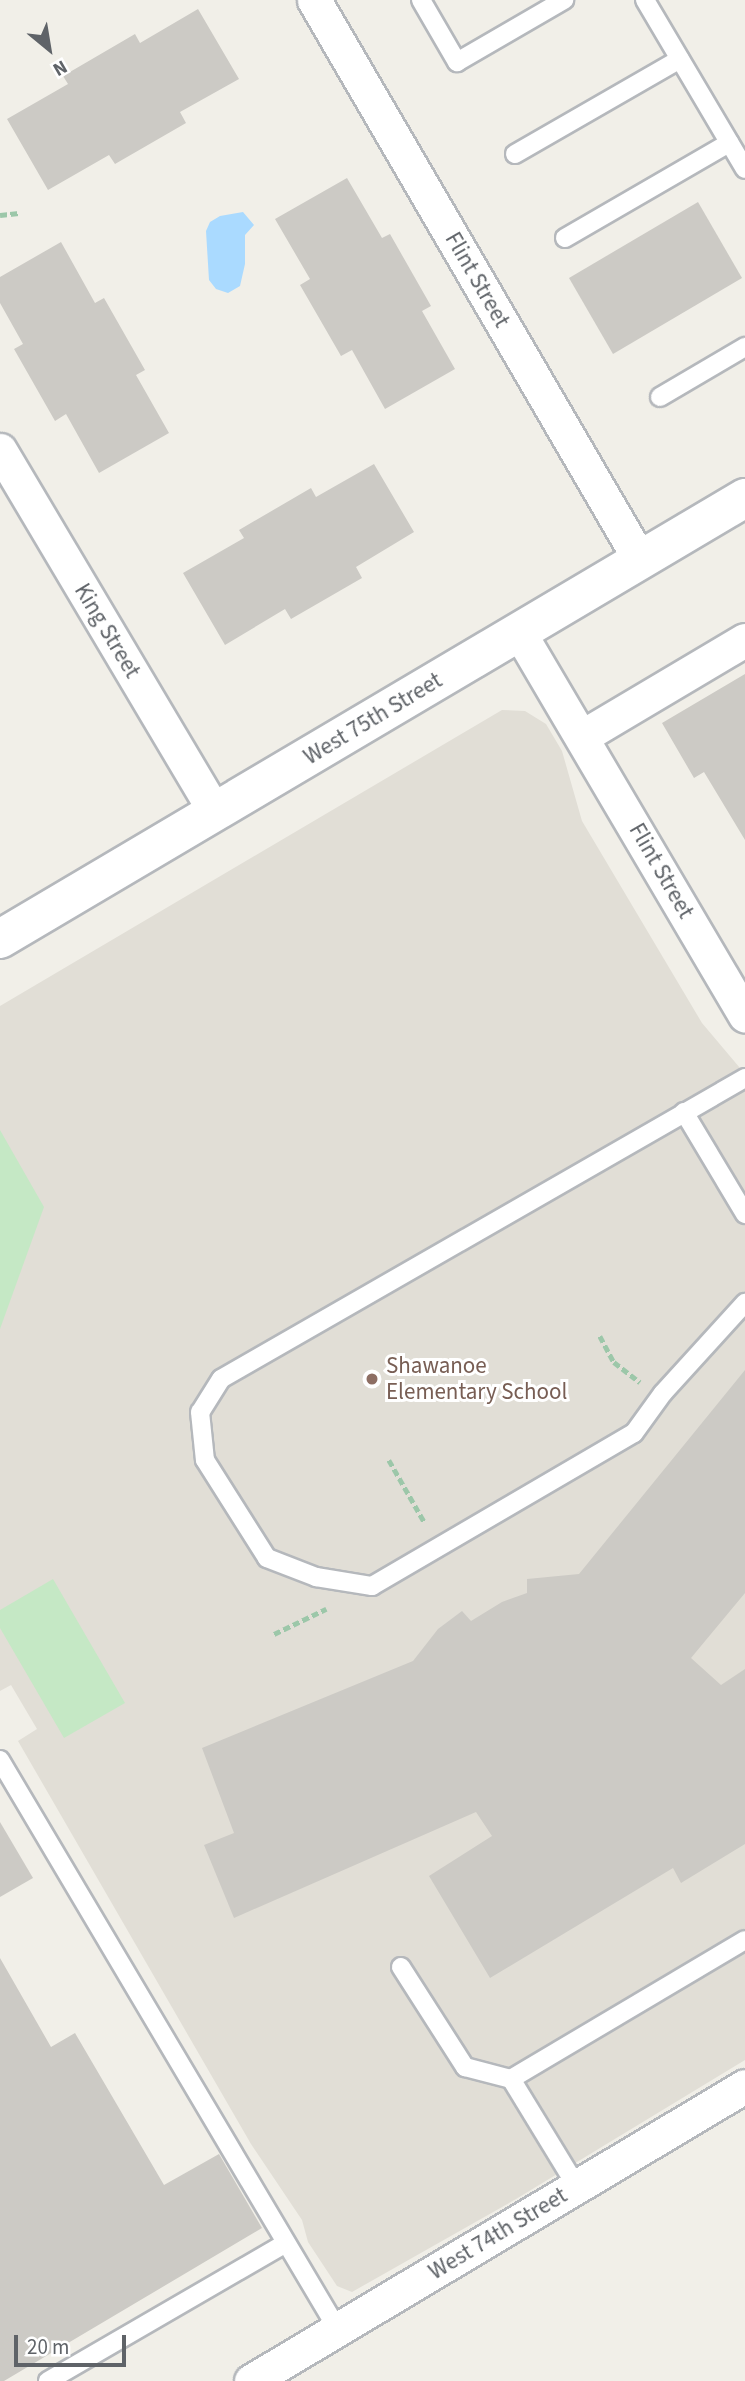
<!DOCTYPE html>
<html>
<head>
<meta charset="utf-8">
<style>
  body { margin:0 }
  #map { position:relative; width:745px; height:2381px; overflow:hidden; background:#f1efe8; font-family:"Source Sans 3",sans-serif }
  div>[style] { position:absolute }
  .education>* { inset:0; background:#e1ded6 }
  .green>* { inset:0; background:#c5e8c5 }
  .water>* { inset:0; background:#aadaff }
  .building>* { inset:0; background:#cccac5 }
  .path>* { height:4.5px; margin-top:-2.25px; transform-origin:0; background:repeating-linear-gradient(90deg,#9cc7a9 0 7px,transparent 0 10.5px) }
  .roads { filter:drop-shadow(2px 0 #b5b8bc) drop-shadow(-2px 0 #b5b8bc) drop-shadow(0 2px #b5b8bc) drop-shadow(0 -2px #b5b8bc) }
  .service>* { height:18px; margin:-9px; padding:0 9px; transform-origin:9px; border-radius:9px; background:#fff }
  .minor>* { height:33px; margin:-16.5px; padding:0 16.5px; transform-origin:16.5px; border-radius:16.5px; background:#fff }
  .secondary>* { height:38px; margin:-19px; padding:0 19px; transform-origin:19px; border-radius:19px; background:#fff }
  .dots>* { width:19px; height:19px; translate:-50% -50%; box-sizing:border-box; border:4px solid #fff; border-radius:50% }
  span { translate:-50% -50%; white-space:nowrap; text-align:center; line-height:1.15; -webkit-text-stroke:6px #fff; paint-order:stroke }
  .street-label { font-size:23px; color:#5f6368 }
  .education-label { font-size:23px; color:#785e54 }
  .left { translate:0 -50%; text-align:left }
  .north { position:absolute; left:14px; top:14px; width:70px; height:70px; -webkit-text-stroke:5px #fff; paint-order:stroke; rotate:150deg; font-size:19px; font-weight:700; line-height:28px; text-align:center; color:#5f6368 }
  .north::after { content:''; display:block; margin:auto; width:24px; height:32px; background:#5f6368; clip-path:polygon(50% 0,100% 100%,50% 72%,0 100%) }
  .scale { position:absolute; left:14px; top:2335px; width:112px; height:32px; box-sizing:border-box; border:4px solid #5f6368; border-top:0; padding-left:9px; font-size:21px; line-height:24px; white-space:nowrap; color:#5f6368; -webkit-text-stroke:5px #fff; paint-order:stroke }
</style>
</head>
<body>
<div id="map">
  <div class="education">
    <div style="clip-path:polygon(502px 710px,525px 711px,546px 724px,562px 751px,582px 821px,702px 1023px,745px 1074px,745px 2060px,516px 2199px,352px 2292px,337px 2286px,308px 2242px,302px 2220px,251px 2144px,18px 1741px,37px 1729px,11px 1685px,0 1691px,0 1006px)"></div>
  </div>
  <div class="green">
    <div style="clip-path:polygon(0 1130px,44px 1207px,0 1329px)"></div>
    <div style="clip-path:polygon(53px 1579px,125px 1703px,64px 1738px,0 1628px,0 1610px)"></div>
  </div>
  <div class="water">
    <div style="clip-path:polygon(243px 212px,254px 225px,245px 235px,245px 264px,240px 286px,228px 293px,216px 289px,209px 280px,206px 231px,210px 222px,220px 216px)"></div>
  </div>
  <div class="building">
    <div style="clip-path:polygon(198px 9px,239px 79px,180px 112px,186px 123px,115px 164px,109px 155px,48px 190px,7px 119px,68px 84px,63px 76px,135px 34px,140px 43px)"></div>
    <div style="clip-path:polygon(347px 178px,382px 238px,390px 234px,431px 306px,422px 311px,455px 369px,385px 409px,352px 350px,341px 356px,300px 285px,310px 279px,275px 219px)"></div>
    <div style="clip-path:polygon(698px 202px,742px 278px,613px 354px,569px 278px)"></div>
    <div style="clip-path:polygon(61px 242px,95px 303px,104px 298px,145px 370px,136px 375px,169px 433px,99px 473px,66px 414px,55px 421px,14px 349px,23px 344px,0 303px,0 277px)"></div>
    <div style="clip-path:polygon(374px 464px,414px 532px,356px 567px,362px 578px,291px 619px,285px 609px,225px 645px,183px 573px,244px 538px,239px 530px,311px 488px,316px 497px)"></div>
    <div style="clip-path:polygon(745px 674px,745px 840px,704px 772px,694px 778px,662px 723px)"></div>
    <div style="clip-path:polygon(745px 1370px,745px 1593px,691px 1658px,721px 1685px,745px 1669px,745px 1844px,681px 1883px,673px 1868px,490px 1978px,429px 1876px,492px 1836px,476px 1812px,234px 1918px,204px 1845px,234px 1833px,202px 1748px,413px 1661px,438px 1629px,462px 1611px,471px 1621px,502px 1602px,527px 1593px,527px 1579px,579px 1574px)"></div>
    <div style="clip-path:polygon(0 1822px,33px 1878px,0 1897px)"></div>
    <div style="clip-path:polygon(0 1958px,51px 2047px,75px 2033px,164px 2185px,219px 2154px,262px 2228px,4px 2381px,0 2381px)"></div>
  </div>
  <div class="path">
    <div style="left:0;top:215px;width:19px;rotate:-6deg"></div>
    <div style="left:600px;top:1336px;width:30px;rotate:62deg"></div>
    <div style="left:614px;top:1362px;width:33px;rotate:38deg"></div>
    <div style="left:389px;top:1460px;width:73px;rotate:60.3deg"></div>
    <div style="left:274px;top:1634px;width:58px;rotate:-25.7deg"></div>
  </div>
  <div class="roads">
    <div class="service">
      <div style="left:421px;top:0;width:72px;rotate:59.9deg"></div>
      <div style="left:457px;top:62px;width:124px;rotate:-30.1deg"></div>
      <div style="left:645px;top:0;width:196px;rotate:59.4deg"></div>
      <div style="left:515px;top:154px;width:190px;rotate:-29.9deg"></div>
      <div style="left:565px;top:238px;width:190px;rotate:-30.1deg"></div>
      <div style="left:660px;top:397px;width:99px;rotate:-30.5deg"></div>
      <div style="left:745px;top:1078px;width:604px;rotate:150.13deg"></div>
      <div style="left:221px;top:1379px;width:39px;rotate:122deg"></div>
      <div style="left:200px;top:1412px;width:48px;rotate:84.1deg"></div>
      <div style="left:205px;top:1460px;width:116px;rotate:57.7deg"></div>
      <div style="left:267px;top:1558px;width:53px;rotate:21.2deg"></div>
      <div style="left:316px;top:1577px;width:57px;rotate:9.1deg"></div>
      <div style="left:372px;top:1586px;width:303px;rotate:-30.3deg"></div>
      <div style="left:634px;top:1433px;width:49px;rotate:-54.1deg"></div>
      <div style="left:663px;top:1393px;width:122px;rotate:-47.7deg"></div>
      <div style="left:684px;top:1112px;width:119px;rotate:59.1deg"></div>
      <div style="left:0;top:1760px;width:663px;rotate:59.33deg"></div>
      <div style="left:401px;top:1967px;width:119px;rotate:57.4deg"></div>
      <div style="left:465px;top:2067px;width:48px;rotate:14.6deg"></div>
      <div style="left:577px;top:2187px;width:127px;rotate:-121.4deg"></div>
      <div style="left:511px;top:2079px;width:272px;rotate:-30.7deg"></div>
      <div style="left:48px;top:2381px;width:275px;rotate:-30.1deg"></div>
    </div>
    <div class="minor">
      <div style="left:314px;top:0;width:648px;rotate:59.79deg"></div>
      <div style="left:0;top:450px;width:421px;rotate:59.3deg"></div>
      <div style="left:519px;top:632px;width:445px;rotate:59.5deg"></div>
      <div style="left:583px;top:736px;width:188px;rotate:-30.7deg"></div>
      <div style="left:251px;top:2381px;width:575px;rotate:-30.84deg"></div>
    </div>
    <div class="secondary">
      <div style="left:0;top:939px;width:866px;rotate:-30.62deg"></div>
    </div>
  </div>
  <div class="dots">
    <div style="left:372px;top:1379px;background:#8d6e63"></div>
  </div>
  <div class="street-label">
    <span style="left:477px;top:280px;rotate:60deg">Flint Street</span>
    <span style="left:107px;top:631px;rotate:59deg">King Street</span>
    <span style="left:373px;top:719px;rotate:-31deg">West 75th Street</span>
    <span style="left:661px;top:871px;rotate:60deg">Flint Street</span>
    <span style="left:498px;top:2234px;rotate:-31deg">West 74th Street</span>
  </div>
  <div class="education-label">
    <span class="left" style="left:386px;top:1379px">Shawanoe<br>Elementary School</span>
  </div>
  <div class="north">N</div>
  <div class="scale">20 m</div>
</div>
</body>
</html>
